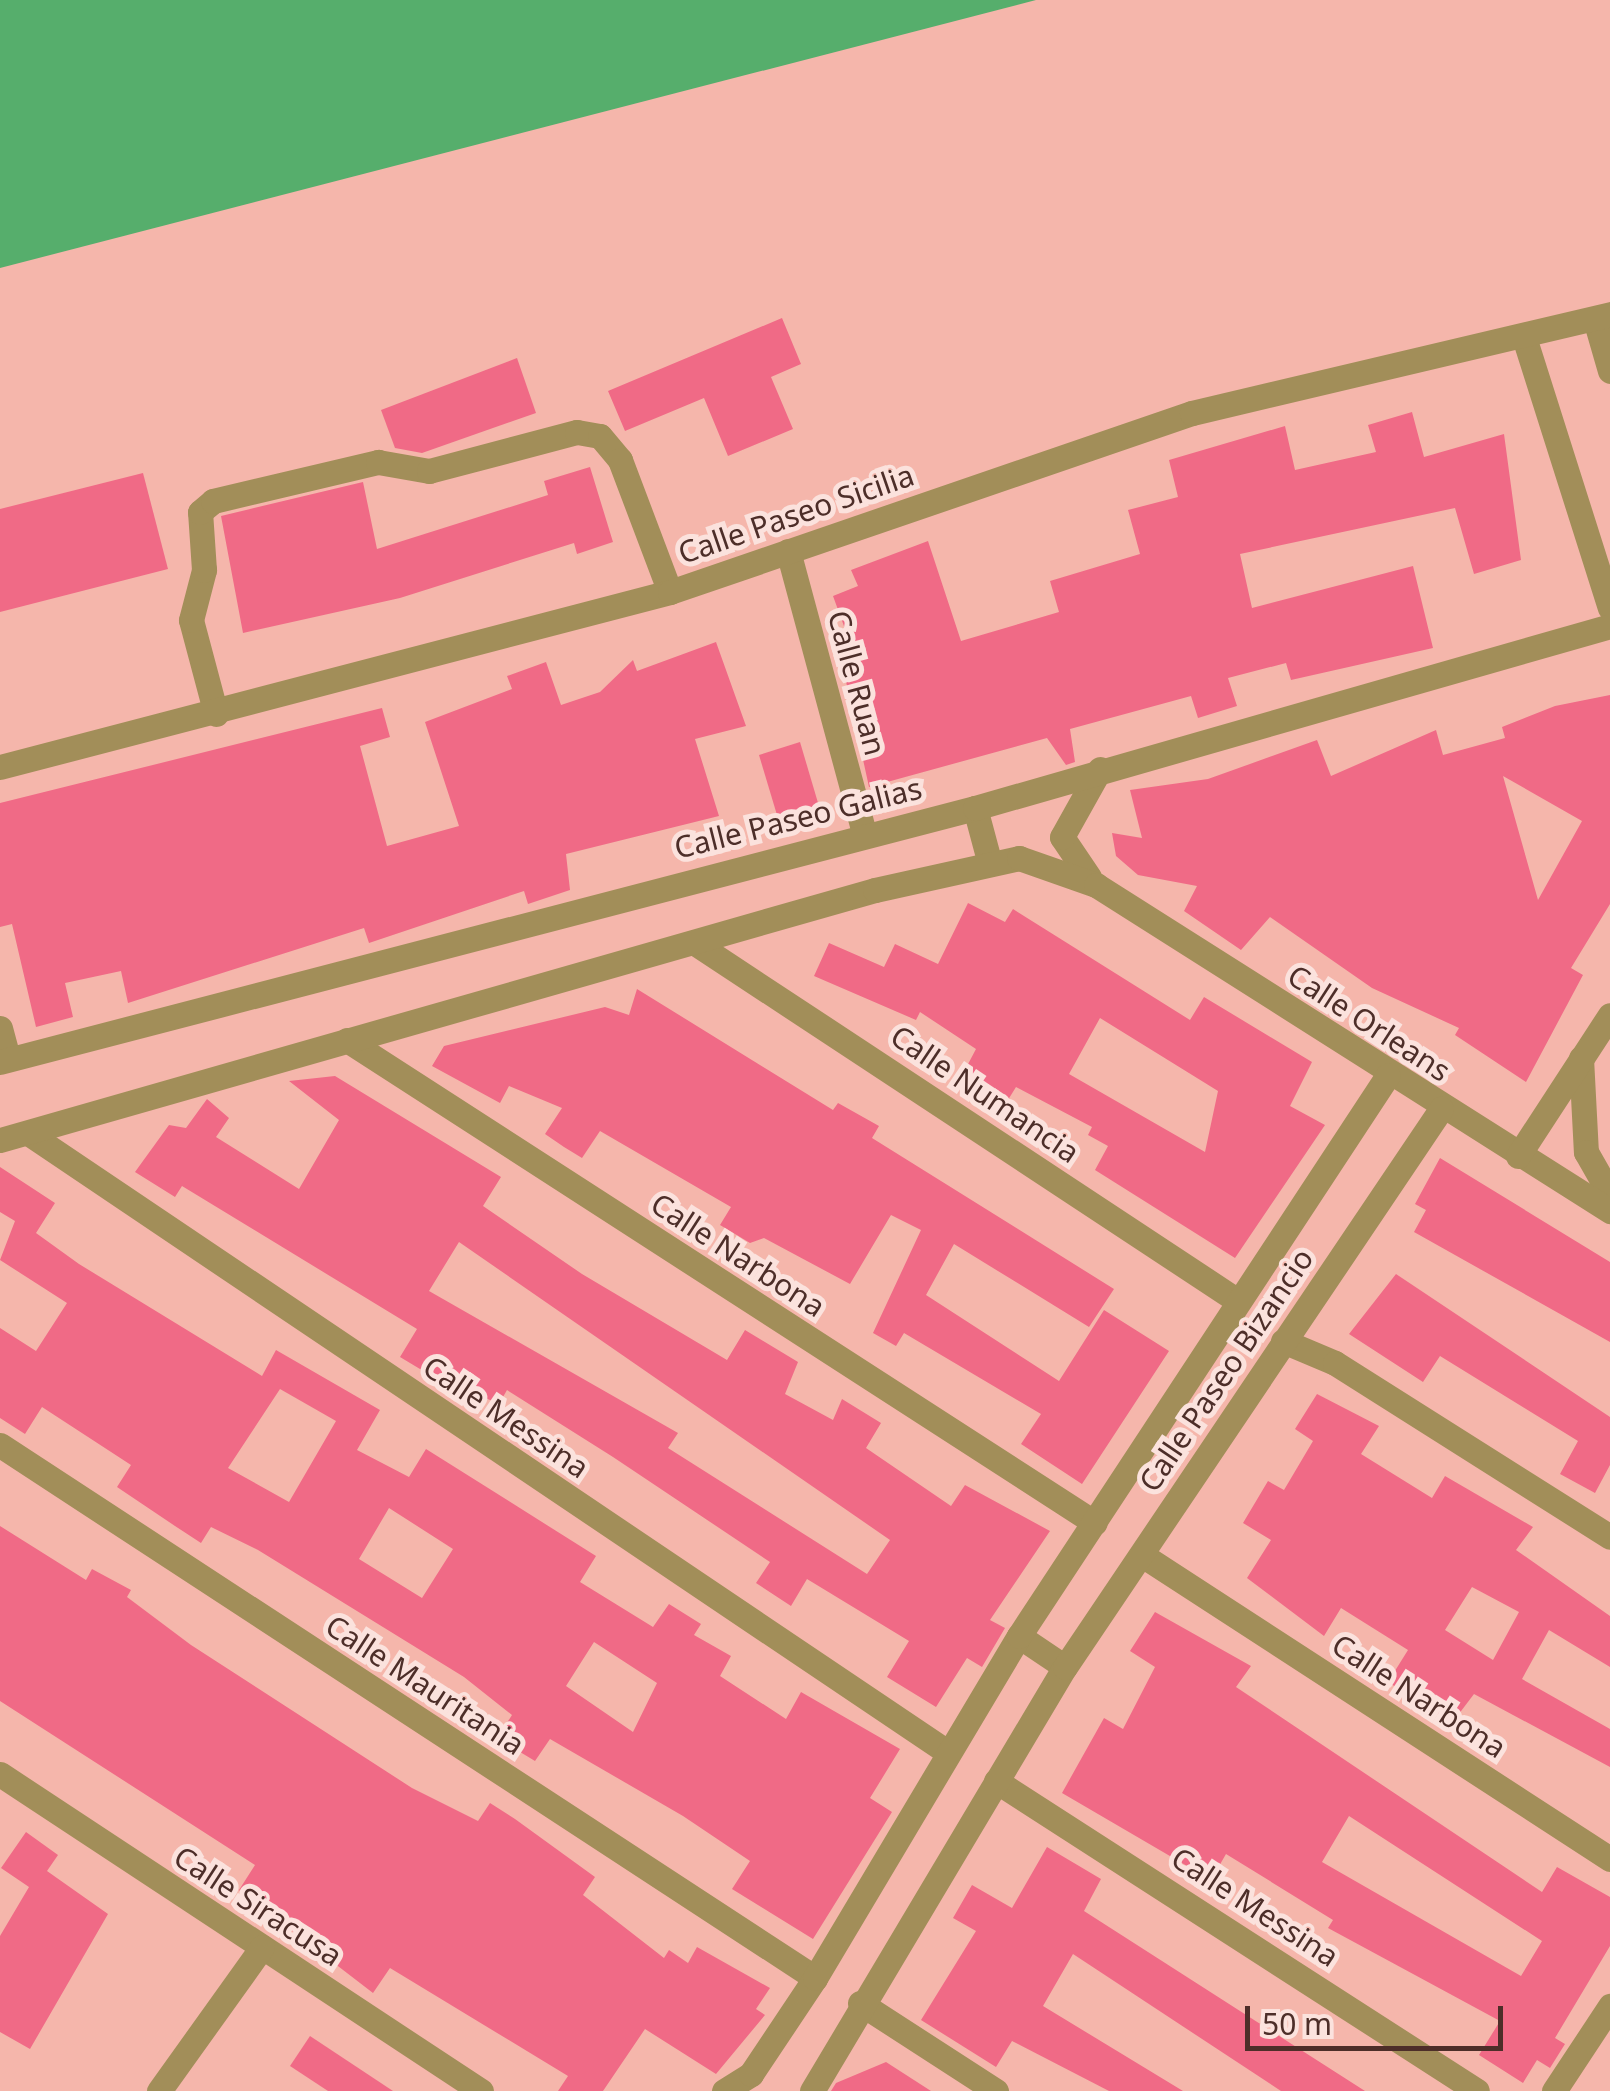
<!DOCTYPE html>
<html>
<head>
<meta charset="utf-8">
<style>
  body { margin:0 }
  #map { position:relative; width:1610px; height:2091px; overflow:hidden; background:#f5b6ab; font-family:"Noto Sans",sans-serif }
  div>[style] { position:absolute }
  .green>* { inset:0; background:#56ae6c }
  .building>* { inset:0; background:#f06a86 }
  .minor>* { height:25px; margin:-12.5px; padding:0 12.5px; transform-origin:12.5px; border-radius:12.5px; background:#a28e59 }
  span { translate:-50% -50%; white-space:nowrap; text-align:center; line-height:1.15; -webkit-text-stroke:10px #fbe2dd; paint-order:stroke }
  .street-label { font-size:30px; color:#4d2e29 }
  .scale { position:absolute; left:1245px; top:2006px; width:258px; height:45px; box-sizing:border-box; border:5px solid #4d2e29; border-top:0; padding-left:12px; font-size:30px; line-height:35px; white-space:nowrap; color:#4d2e29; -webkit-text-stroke:8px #fbe2dd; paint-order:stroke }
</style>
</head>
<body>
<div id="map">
  <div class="green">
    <div style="clip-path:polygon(0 0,1036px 0,0 268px)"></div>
  </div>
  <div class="building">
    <div style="clip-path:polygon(782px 318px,801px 364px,771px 377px,793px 429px,728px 456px,704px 398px,625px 431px,608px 391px)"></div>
    <div style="clip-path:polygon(517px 358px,536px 413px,422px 453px,395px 448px,381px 410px)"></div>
    <div style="clip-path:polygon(1412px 412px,1424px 457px,1504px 434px,1521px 560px,1474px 574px,1455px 508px,1240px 554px,1252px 608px,1413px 566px,1433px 648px,1291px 680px,1286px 663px,1228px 678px,1237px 706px,1198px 718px,1191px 696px,1070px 729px,1075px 762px,1066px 765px,1047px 738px,869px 787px,842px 663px,856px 659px,833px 596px,858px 586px,851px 570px,928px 541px,961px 641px,1059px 612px,1050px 581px,1140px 554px,1128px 510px,1178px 497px,1169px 460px,1285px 426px,1295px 470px,1376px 452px,1368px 425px)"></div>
    <div style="clip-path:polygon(590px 467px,613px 542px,577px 554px,574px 543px,400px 598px,243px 633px,221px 516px,363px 482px,377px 549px,548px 495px,544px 481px)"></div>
    <div style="clip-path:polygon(143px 473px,168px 569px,0 612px,0 509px)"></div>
    <div style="clip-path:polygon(716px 642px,746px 726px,695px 739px,719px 816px,566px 854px,570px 890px,528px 904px,524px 891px,369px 943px,364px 928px,128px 1003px,121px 971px,65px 983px,73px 1017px,36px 1027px,12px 924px,0 927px,0 803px,382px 708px,390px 737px,360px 746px,387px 846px,459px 826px,425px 722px,512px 689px,507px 676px,546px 662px,561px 705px,600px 692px,633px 660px,637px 671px)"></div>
    <div style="clip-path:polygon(evenodd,1610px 695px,1610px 904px,1571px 968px,1583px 975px,1526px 1082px,1455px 1035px,1459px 1028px,1372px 988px,1270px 917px,1241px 950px,1184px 911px,1197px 886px,1138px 875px,1116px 856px,1112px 833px,1142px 838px,1130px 790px,1208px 779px,1317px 740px,1331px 776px,1436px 730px,1443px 755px,1505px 738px,1502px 727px,1555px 706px,1610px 695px,1503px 776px,1582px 821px,1538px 900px,1503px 776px)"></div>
    <div style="clip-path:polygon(800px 742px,821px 813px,780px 825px,759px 755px)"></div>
    <div style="clip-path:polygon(evenodd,968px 903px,1005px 922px,1013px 909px,1190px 1020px,1204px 997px,1312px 1062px,1290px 1106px,1325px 1125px,1235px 1258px,1095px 1170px,1108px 1146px,1088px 1135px,1092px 1127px,1016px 1087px,1003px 1108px,958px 1083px,976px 1049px,920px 1012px,916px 1020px,814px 976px,829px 943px,884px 967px,895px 944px,938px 964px,968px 903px,1100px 1018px,1218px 1091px,1205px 1152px,1069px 1074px,1100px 1018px)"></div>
    <div style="clip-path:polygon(637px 989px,833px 1110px,838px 1103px,879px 1126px,872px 1138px,1114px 1289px,1089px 1327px,954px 1244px,926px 1295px,1059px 1381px,1104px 1310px,1169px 1351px,1082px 1484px,1021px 1444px,1041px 1414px,904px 1333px,896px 1346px,873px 1333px,921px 1230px,891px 1215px,850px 1284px,764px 1238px,750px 1243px,720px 1225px,731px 1207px,600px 1131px,582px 1158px,564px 1147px,545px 1134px,562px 1108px,509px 1086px,500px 1103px,432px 1066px,444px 1046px,605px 1007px,629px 1015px)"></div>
    <div style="clip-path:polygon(evenodd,335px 1076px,501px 1177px,483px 1206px,582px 1274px,727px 1360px,745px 1330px,798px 1362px,785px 1394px,833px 1420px,842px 1399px,881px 1423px,866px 1448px,951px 1506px,965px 1485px,1050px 1531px,990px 1620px,1005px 1628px,982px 1667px,967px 1658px,936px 1707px,887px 1677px,909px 1641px,807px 1579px,791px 1606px,756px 1583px,770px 1562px,613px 1457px,507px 1390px,499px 1404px,420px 1369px,400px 1357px,417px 1329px,182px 1186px,175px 1197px,135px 1172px,169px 1125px,186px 1128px,207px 1099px,229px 1118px,216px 1137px,299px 1189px,339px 1120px,289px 1081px,335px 1076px,459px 1242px,890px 1540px,867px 1574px,668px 1448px,678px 1433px,429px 1291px,459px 1242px)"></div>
    <div style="clip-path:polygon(1440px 1158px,1610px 1262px,1610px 1342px,1414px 1232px,1426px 1210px,1415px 1204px)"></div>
    <div style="clip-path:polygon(evenodd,0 1167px,55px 1203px,36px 1233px,79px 1264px,262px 1376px,276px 1350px,380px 1410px,357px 1450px,409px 1477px,426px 1449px,596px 1556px,580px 1582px,653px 1627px,669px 1604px,701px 1624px,694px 1635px,731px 1656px,720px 1676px,786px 1719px,801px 1692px,900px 1749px,870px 1798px,892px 1812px,813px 1939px,732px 1889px,750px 1861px,683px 1816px,550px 1739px,535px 1761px,497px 1738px,512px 1715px,464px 1677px,258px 1550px,211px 1527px,201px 1543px,175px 1526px,117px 1487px,131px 1465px,42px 1407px,25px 1434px,0 1418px,0 1328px,36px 1351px,67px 1303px,0 1260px,15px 1221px,0 1212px,0 1167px,280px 1389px,336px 1421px,289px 1502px,228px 1468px,280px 1389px,0 1167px,389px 1508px,453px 1549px,422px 1598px,359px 1559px,389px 1508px,0 1167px,594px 1642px,657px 1683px,633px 1732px,566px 1686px,594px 1642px)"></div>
    <div style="clip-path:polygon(1396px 1274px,1610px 1417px,1610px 1465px,1595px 1493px,1560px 1474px,1578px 1441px,1440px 1356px,1423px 1382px,1349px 1334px)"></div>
    <div style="clip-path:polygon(evenodd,1317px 1394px,1379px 1426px,1361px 1454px,1432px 1498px,1445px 1476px,1533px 1527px,1516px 1550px,1610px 1616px,1610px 1667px,1549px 1630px,1522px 1679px,1610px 1729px,1610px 1767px,1474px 1694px,1452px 1723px,1388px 1682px,1408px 1650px,1341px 1608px,1324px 1636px,1247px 1578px,1271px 1540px,1243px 1523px,1268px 1481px,1284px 1490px,1313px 1441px,1295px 1429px,1317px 1394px,1472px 1587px,1519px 1612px,1493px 1660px,1445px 1630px,1472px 1587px)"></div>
    <div style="clip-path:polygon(0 1526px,86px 1580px,92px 1569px,131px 1590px,127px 1597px,191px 1645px,412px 1788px,478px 1821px,490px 1803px,515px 1819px,595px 1877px,583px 1895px,664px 1958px,669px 1950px,688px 1963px,697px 1947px,770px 1988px,756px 2009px,765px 2015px,716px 2074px,645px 2029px,603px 2091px,558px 2091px,568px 2076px,390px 1968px,373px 1993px,239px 1890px,255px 1865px,0 1701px)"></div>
    <div style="clip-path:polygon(evenodd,1155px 1612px,1251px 1666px,1236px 1687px,1542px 1892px,1557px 1867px,1610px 1897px,1610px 1946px,1555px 2038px,1565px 2044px,1550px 2068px,1537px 2060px,1523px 2083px,1479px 2055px,1500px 2021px,1328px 1928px,1333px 1920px,1226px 1854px,1211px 1880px,1062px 1793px,1104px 1718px,1123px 1729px,1155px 1667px,1130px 1651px,1155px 1612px,1349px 1816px,1542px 1941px,1521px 1976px,1322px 1862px,1349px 1816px)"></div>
    <div style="clip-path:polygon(26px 1832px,58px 1855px,47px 1871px,108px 1914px,30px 2049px,0 2032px,0 1936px,29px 1887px,1px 1868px)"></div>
    <div style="clip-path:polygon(1047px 1847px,1101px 1879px,1084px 1911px,1365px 2091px,1281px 2091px,1073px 1954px,1043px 2006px,1183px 2091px,1109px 2091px,1012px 2041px,996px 2067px,921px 2020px,976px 1931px,953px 1918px,972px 1885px,1012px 1908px)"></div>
    <div style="clip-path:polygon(310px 2036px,393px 2091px,328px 2091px,290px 2066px)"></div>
    <div style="clip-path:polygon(886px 2062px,931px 2091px,831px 2091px,836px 2083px)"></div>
  </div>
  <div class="minor">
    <div style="left:1595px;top:319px;width:54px;rotate:73.9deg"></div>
    <div style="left:1524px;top:337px;width:284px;rotate:72.4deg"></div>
    <div style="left:788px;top:551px;width:291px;rotate:74.9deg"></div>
    <div style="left:216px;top:714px;width:97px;rotate:-104.9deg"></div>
    <div style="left:191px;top:620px;width:52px;rotate:-75.4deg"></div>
    <div style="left:204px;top:570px;width:58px;rotate:-93.9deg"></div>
    <div style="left:200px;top:512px;width:17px;rotate:-40deg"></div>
    <div style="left:213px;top:501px;width:170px;rotate:-13.3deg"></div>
    <div style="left:378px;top:462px;width:52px;rotate:10deg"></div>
    <div style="left:429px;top:471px;width:153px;rotate:-14.8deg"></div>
    <div style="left:577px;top:432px;width:23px;rotate:10deg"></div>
    <div style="left:600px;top:436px;width:31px;rotate:50deg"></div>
    <div style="left:620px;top:460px;width:141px;rotate:69.3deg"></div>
    <div style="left:0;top:767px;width:692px;rotate:-14.64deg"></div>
    <div style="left:670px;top:592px;width:552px;rotate:-18.93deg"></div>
    <div style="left:1192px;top:413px;width:430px;rotate:-13.3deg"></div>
    <div style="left:975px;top:808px;width:58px;rotate:75deg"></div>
    <div style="left:1089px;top:877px;width:48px;rotate:-124deg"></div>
    <div style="left:1062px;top:837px;width:78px;rotate:-60.8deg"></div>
    <div style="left:695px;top:943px;width:650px;rotate:33.4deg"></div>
    <div style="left:0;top:1028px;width:31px;rotate:75deg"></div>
    <div style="left:347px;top:1040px;width:890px;rotate:32.85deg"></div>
    <div style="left:1581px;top:1058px;width:94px;rotate:87deg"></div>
    <div style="left:1586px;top:1152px;width:48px;rotate:60.3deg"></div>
    <div style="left:0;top:1062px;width:1008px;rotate:-14.6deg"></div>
    <div style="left:975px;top:808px;width:661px;rotate:-15.99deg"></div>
    <div style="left:31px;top:1135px;width:1104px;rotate:33.96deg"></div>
    <div style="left:0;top:1140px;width:910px;rotate:-15.95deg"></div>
    <div style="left:875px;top:890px;width:148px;rotate:-12.5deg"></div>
    <div style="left:1019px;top:858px;width:82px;rotate:19.3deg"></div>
    <div style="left:1096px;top:885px;width:609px;rotate:32.38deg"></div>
    <div style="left:1518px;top:1156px;width:168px;rotate:-56.9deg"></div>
    <div style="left:1283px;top:1341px;width:56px;rotate:22.9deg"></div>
    <div style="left:1335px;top:1363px;width:325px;rotate:32.3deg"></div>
    <div style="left:0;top:1445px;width:974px;rotate:33.18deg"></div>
    <div style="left:1142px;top:1555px;width:558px;rotate:33.01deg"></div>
    <div style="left:1019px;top:1636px;width:55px;rotate:34deg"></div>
    <div style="left:0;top:1774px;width:576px;rotate:33.39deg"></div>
    <div style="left:996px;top:1781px;width:572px;rotate:32.8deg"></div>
    <div style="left:860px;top:2003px;width:162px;rotate:32.9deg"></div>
    <div style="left:159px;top:2091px;width:177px;rotate:-54.4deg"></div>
    <div style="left:724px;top:2091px;width:32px;rotate:-32deg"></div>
    <div style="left:751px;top:2074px;width:115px;rotate:-56.3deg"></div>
    <div style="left:815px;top:1978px;width:398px;rotate:-59.2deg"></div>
    <div style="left:1019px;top:1636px;width:671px;rotate:-56.66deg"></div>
    <div style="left:812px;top:2091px;width:494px;rotate:-59.2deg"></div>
    <div style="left:1065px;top:1667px;width:673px;rotate:-56.03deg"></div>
    <div style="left:1554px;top:2091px;width:102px;rotate:-56.6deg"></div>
  </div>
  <div class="street-label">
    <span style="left:796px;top:514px;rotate:-19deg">Calle Paseo Sicilia</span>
    <span style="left:857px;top:683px;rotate:75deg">Calle Ruan</span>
    <span style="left:798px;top:818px;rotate:-14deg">Calle Paseo Galias</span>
    <span style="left:1369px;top:1023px;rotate:33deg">Calle Orleans</span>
    <span style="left:985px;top:1094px;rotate:34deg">Calle Numancia</span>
    <span style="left:738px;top:1255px;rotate:33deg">Calle Narbona</span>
    <span style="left:1226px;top:1370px;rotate:-56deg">Calle Paseo Bizancio</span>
    <span style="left:506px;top:1417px;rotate:34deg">Calle Messina</span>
    <span style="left:425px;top:1685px;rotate:33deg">Calle Mauritania</span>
    <span style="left:1419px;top:1696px;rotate:33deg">Calle Narbona</span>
    <span style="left:258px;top:1906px;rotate:33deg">Calle Siracusa</span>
    <span style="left:1255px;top:1907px;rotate:33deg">Calle Messina</span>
  </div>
  <div class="scale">50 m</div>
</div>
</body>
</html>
